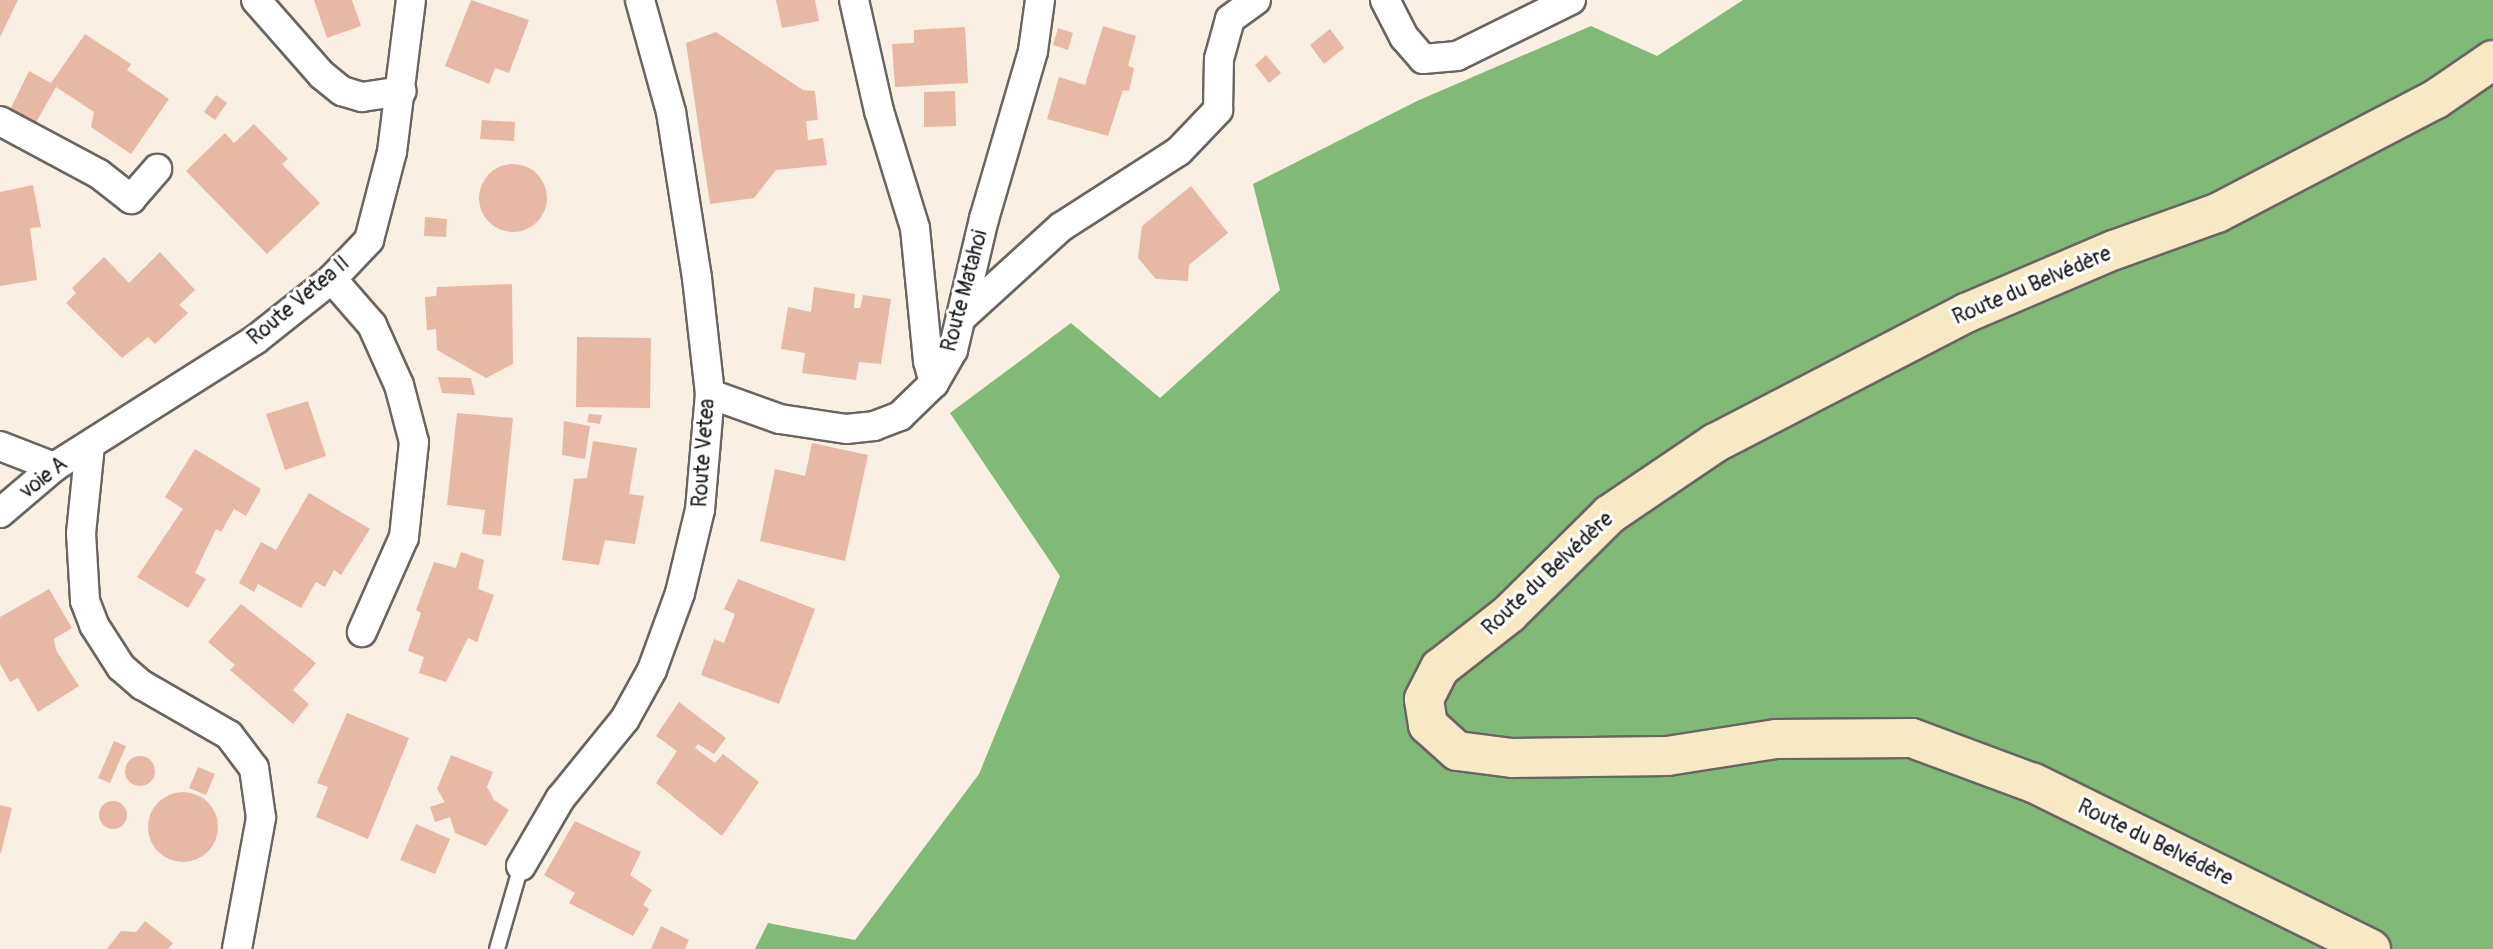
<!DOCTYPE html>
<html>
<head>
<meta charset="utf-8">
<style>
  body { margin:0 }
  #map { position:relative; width:2493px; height:949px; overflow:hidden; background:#f9f0e3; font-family:Pangolin,sans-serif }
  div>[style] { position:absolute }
  .forest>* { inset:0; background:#81b976 }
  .building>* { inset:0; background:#e7b8a3 }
  .round { border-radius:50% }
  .roads { filter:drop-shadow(2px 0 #696662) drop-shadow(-2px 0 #696662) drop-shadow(0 2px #696662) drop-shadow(0 -2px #696662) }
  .lane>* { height:14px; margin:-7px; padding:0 7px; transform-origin:7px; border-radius:7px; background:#fff }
  .street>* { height:28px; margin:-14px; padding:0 14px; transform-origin:14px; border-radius:14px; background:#fff }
  .secondary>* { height:38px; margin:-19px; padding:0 19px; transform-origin:19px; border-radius:19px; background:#f6e9c3 }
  span { translate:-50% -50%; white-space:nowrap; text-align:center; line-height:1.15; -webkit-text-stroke:6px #fff; paint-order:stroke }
  .street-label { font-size:21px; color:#1c1c1c }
</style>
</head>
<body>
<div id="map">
  <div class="forest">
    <div style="clip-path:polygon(1743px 0,2493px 0,2493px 949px,755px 949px,768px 923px,855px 940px,979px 774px,1060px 576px,950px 413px,1071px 323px,1160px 398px,1280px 290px,1253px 184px,1417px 101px,1591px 26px,1657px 56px)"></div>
  </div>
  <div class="building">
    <div style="clip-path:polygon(0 0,18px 0,0 37px)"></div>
    <div style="clip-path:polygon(314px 0,352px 0,361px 26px,327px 38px)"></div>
    <div style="clip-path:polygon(471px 0,529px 20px,509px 73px,495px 68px,489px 84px,445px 66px)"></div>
    <div style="clip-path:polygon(776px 0,815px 0,819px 21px,782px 28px)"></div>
    <div style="clip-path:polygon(1103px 26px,1136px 36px,1128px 66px,1134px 68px,1129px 91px,1123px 90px,1108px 136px,1047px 119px,1059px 77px,1085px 85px)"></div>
    <div style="clip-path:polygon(965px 27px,968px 83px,895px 87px,892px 44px,914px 43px,914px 30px)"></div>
    <div style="clip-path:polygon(1058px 28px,1073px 33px,1068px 50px,1053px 45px)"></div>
    <div style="clip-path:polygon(1330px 29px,1344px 48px,1324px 64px,1310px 45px)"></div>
    <div style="clip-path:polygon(716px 32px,803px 90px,815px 91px,818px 120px,806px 121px,808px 140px,823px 138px,827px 165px,776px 170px,754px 198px,710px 204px,686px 43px)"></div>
    <div style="clip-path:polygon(85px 34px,131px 64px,127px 70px,169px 99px,131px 154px,91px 127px,94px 112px,56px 87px,34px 126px,10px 110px,29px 71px,51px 83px)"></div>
    <div style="clip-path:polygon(1266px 55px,1281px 73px,1269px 83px,1255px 65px)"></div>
    <div style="clip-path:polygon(955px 91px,956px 126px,924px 127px,924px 92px)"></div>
    <div style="clip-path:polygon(216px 95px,227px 103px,215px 120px,204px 112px)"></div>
    <div style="clip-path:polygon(482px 120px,515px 122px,514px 141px,480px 139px)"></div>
    <div style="clip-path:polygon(254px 124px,288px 159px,282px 164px,320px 203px,267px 254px,186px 171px,225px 133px,234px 143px)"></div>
    <div class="round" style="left:479px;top:164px;width:68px;height:68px"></div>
    <div style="clip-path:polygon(33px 185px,41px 227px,30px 228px,37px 280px,0 286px,0 192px)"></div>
    <div style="clip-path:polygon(1191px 186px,1228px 233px,1189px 265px,1188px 281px,1156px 279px,1138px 258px,1142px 226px)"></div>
    <div style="clip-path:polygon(425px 217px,447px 219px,446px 237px,424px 236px)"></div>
    <div style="clip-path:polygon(160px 252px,195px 290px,179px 305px,188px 313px,155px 344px,148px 337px,122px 358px,66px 303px,76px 293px,72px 288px,104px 257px,129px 283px)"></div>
    <div style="clip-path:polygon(512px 284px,513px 364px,486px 378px,437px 350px,436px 329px,427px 330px,425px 297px,436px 296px,437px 287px)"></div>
    <div style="clip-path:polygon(814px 287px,855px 294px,854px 308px,860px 308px,863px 295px,891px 299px,881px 364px,859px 362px,856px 380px,802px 373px,805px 353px,781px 349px,788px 307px,811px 312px)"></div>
    <div style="clip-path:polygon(577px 337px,651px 338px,650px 408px,576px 407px)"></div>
    <div style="clip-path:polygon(438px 377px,471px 378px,475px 395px,442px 393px)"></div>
    <div style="clip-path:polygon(308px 401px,326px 456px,285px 470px,266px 414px)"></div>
    <div style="clip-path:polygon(457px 413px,513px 418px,501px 536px,482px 534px,485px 510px,447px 505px)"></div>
    <div style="clip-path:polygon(589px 414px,602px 415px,600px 424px,587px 422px)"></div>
    <div style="clip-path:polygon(564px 421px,590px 426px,585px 459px,562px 455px)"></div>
    <div style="clip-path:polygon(593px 441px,637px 448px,629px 494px,644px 496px,635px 544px,605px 540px,599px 565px,562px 560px,574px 479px,587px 478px)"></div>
    <div style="clip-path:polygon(812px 443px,868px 455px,845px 561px,760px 541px,775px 469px,805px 476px)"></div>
    <div style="clip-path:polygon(195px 449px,261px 489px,246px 516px,234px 509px,221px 532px,216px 529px,195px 573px,206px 579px,188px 608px,137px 577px,183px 509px,165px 497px)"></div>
    <div style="clip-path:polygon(309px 493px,370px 529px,341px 575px,334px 570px,325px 587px,316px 582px,301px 608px,258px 584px,254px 592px,239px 583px,261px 542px,276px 550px)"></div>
    <div style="clip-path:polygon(461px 552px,484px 560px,478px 589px,494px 595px,477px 642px,468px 638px,446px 682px,419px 673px,424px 657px,408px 651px,421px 613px,416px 610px,434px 562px,456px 568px)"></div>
    <div style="clip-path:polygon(738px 579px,815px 609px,779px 704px,701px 675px,714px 639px,724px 643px,735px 614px,724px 609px)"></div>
    <div style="clip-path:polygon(49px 589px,72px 628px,54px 639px,56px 650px,79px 686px,38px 712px,18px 678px,10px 682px,0 664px,0 617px)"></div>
    <div style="clip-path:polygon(241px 604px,316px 663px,293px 690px,309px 704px,293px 724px,230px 670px,235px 665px,208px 642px)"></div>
    <div style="clip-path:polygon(679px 702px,726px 738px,714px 754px,698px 744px,695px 748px,715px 763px,723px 754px,759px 782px,722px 836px,656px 783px,677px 751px,656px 736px)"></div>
    <div style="clip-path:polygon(347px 713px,409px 738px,368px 839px,316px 817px,328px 787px,317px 783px)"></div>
    <div style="clip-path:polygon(114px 741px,126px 746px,110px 783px,98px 778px)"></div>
    <div style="clip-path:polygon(451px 755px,493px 772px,487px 787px,494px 800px,509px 810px,486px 846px,455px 833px,450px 817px,435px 822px,430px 807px,445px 802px,437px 789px)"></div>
    <div class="round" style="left:125px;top:756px;width:30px;height:30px"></div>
    <div style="clip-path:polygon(198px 767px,215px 774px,206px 795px,189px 788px)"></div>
    <div class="round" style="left:148px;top:792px;width:70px;height:70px"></div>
    <div class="round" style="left:99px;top:801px;width:28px;height:28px"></div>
    <div style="clip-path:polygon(0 805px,12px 808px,1px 853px,0 853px)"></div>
    <div style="clip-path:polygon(575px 821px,641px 852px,630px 875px,652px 890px,643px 905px,649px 909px,633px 936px,569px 903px,575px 893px,544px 875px)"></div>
    <div style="clip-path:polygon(416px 824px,450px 839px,435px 874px,400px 860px)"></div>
    <div style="clip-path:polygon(145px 921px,173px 943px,168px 949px,107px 949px,121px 931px,136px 932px)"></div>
    <div style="clip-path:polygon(661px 926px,689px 940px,685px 949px,651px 949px)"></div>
  </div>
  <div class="roads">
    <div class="lane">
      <div style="left:497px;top:949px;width:86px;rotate:-73.9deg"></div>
    </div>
    <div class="street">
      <div style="left:256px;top:0;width:100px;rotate:48.7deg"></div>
      <div style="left:322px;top:75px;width:26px;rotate:39deg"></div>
      <div style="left:342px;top:91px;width:21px;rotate:17deg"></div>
      <div style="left:362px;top:97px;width:40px;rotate:-8.5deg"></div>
      <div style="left:854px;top:0;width:114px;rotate:77.3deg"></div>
      <div style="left:879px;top:111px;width:122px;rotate:72.9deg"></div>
      <div style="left:915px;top:228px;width:134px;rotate:84.4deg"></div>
      <div style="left:928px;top:361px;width:23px;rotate:75deg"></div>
      <div style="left:1385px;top:0;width:42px;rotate:62.8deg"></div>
      <div style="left:1404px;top:37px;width:29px;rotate:49deg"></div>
      <div style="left:1423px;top:59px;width:34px;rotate:-5deg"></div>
      <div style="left:1457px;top:56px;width:127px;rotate:-26.2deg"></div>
      <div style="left:0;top:121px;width:112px;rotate:28.2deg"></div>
      <div style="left:99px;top:174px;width:41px;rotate:38deg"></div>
      <div style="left:131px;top:199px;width:40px;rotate:-49deg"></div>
      <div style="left:332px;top:279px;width:61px;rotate:49deg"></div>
      <div style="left:372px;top:325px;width:66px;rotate:65.8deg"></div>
      <div style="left:399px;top:385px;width:59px;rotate:75.3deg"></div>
      <div style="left:414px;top:442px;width:96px;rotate:96deg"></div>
      <div style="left:404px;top:537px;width:104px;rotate:113.9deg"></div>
      <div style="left:961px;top:318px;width:135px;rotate:-42.3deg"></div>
      <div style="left:1061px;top:227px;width:140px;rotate:-32.8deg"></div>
      <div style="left:1179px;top:151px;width:57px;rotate:-46.4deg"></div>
      <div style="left:1218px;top:110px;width:51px;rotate:-88.9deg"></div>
      <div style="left:1219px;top:59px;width:41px;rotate:-74.6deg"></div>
      <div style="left:1230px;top:19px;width:32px;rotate:-36deg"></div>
      <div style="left:710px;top:394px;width:74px;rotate:19.7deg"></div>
      <div style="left:780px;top:419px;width:67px;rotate:8.6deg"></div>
      <div style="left:846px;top:429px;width:28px;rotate:-6deg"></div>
      <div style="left:874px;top:426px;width:28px;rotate:-21deg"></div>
      <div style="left:900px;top:416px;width:47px;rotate:-44.1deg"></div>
      <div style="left:934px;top:383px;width:38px;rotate:-60deg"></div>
      <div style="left:953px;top:350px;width:135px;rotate:-76.7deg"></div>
      <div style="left:984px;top:219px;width:175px;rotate:-73.7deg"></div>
      <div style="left:1033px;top:51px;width:51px;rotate:-82.2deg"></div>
      <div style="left:90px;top:445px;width:88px;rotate:95.8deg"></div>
      <div style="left:81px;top:533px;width:68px;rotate:86.6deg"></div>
      <div style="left:85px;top:601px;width:26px;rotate:69deg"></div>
      <div style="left:94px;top:625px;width:50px;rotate:57.3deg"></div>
      <div style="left:121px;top:667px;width:28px;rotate:41deg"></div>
      <div style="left:142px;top:685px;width:100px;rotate:29.9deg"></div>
      <div style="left:229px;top:735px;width:41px;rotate:52.9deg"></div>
      <div style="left:254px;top:768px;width:50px;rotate:82deg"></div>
      <div style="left:261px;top:818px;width:133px;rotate:100.4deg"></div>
      <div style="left:0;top:446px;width:58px;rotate:21.3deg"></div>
      <div style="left:0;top:513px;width:71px;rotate:-40.4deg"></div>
      <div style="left:54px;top:467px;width:238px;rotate:-32.3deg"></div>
      <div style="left:255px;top:340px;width:98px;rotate:-38.4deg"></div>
      <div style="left:332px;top:279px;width:54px;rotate:-46.5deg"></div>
      <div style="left:369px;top:240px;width:91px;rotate:-75.4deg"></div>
      <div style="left:392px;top:152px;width:153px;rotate:-82.9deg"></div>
      <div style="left:521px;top:866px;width:78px;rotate:-59.8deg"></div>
      <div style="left:560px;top:799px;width:103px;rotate:-50.9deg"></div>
      <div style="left:625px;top:719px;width:56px;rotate:-61.1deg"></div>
      <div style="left:652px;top:670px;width:82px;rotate:-70deg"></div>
      <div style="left:680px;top:593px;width:85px;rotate:-76.5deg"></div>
      <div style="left:700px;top:510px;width:116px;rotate:-85.1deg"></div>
      <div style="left:710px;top:394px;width:117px;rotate:-96.4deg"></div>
      <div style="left:697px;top:278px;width:168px;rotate:-98.9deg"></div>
      <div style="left:671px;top:112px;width:116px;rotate:-105.5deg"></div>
    </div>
    <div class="secondary">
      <div style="left:2371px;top:949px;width:377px;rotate:-153.8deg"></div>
      <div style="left:2033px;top:783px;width:129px;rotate:-159.6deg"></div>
      <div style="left:1912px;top:738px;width:136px;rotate:179.6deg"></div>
      <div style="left:1776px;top:739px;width:110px;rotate:171.1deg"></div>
      <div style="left:1667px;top:756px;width:155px;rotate:179.3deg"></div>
      <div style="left:1512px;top:758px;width:55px;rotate:-172.7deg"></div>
      <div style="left:1457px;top:751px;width:39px;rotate:-138deg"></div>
      <div style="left:1428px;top:725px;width:26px;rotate:-99deg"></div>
      <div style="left:1424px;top:699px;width:35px;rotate:-63deg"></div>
      <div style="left:1440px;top:668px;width:88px;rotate:-38deg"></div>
      <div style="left:1509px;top:614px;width:142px;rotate:-44.7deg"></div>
      <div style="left:1610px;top:514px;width:127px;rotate:-34.1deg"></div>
      <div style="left:1715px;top:443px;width:283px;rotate:-27.4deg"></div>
      <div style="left:1966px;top:313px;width:161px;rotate:-23.1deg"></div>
      <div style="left:2114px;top:250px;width:109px;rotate:-19.8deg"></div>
      <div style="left:2217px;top:213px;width:247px;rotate:-27.5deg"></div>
      <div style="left:2436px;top:99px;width:69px;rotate:-34.4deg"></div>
    </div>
  </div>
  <div class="street-label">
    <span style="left:2032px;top:286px;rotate:-23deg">Route du Belvédère</span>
    <span style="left:965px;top:291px;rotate:-75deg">Route Matahoi</span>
    <span style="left:299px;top:301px;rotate:-40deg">Route Vetea II</span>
    <span style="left:704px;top:453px;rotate:-86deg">Route Vetea</span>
    <span style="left:44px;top:478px;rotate:-38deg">voie A</span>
    <span style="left:1548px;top:574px;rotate:-43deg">Route du Belvédère</span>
    <span style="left:2155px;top:843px;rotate:26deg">Route du Belvédère</span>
  </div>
</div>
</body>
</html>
